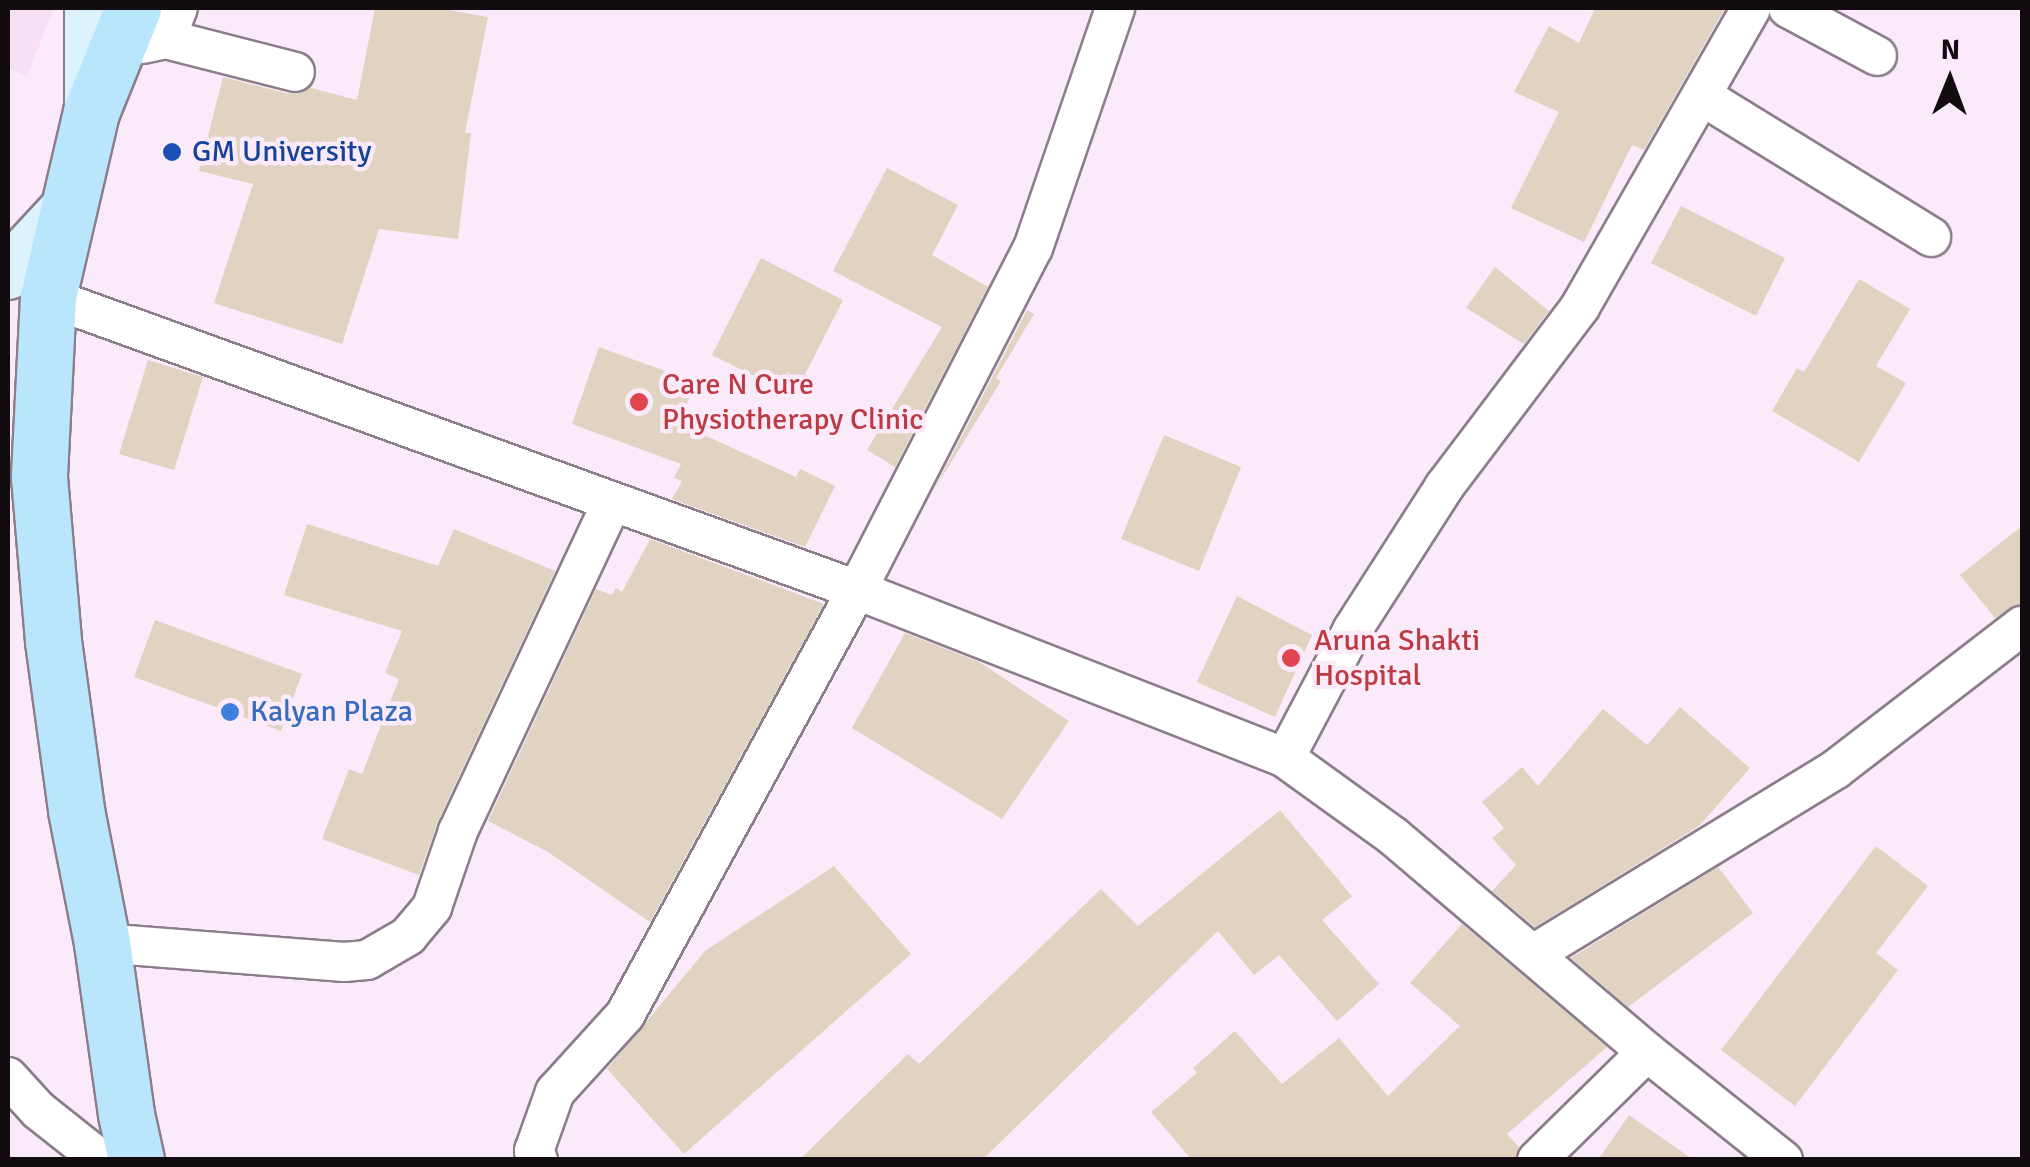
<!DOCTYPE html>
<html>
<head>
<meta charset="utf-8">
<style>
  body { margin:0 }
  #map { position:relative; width:2030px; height:1167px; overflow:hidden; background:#fbeaf9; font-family:Signika,sans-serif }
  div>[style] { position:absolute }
  .built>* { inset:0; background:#f7dff4 }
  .building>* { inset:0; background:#e1d3c1 }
  .roads { filter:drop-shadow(2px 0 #8c7d8b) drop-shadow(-2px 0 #8c7d8b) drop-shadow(0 2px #8c7d8b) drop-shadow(0 -2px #8c7d8b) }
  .street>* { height:38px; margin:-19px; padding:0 19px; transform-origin:19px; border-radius:19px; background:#fff }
  .secondary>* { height:52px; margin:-26px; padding:0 26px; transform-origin:26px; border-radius:26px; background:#dcf3fe }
  .primary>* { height:55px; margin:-27.5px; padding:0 27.5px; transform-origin:27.5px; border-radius:27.5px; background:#b9e6fd }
  .dots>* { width:28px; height:28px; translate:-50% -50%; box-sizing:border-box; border:5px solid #fbeaf9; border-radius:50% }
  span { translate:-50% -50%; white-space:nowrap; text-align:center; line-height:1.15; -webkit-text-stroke:9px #fbeaf9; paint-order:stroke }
  .transit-label { font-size:30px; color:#164399 }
  .left { translate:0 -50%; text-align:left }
  .health-label { font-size:30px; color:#be3a42 }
  .shop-label { font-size:30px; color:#366cbe }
  .frame { position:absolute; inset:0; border:10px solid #120c11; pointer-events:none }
  .north { position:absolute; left:1900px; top:30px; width:100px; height:100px; -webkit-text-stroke:8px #fbeaf9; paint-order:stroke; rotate:1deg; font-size:28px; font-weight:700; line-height:40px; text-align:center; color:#120c11 }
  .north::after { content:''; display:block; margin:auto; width:35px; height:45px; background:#120c11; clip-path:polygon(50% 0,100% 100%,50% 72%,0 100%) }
</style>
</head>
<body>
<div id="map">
  <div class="built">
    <div style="clip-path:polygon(8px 8px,54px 8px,27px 76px,8px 68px)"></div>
  </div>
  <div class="building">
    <div style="clip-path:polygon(375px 8px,438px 8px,488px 17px,465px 133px,471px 133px,458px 239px,379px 229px,342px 344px,214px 303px,253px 184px,199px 171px,223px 77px,289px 94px,311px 88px,357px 100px)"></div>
    <div style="clip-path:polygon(1595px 8px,1725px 8px,1644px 150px,1632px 145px,1584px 242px,1511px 208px,1559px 112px,1514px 92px,1549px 26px,1579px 43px)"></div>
    <div style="clip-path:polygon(887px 168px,958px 205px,932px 255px,988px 287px,895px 467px,867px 450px,942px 327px,833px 271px)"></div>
    <div style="clip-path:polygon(1681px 206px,1785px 258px,1756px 316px,1651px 263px)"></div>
    <div style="clip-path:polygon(761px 258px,843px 300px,794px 396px,712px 355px)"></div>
    <div style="clip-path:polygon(1495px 267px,1549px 311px,1524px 344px,1466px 308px)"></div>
    <div style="clip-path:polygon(1859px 279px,1910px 309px,1876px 366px,1906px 383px,1859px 462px,1772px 411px,1797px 368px,1804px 372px)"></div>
    <div style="clip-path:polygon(1027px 310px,1034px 314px,996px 378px,1001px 381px,934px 490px)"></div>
    <div style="clip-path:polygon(599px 347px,695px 382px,680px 424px,796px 477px,800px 469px,835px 486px,805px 547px,672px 499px,682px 481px,674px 478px,681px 464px,572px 424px)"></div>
    <div style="clip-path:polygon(148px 360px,203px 377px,174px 470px,119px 454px)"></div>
    <div style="clip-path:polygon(1164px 435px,1241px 467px,1199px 571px,1121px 539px)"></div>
    <div style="clip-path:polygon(307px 524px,438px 566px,454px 529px,555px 571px,438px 821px,419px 875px,322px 839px,349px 769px,362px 774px,399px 679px,385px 673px,402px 631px,284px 595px)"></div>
    <div style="clip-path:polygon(2022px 526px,2022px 604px,1995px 618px,1960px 575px)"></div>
    <div style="clip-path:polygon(650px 539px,824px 604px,650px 922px,548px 852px,488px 821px,596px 589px,612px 595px,616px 588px,622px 592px)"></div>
    <div style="clip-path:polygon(1237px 596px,1312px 635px,1275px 717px,1197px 682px)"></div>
    <div style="clip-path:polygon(155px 620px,302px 674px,281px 731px,134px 677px)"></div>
    <div style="clip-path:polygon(905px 633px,979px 662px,1069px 721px,1002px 819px,852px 728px)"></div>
    <div style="clip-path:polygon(1680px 707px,1750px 768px,1699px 826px,1535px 927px,1492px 891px,1516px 865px,1492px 838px,1504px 828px,1482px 802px,1522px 767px,1538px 786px,1603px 709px,1647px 745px)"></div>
    <div style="clip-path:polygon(1280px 810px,1352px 896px,1322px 920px,1379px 984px,1337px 1021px,1279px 955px,1254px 975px,1218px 931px,982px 1160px,799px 1160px,908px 1054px,919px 1064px,1101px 889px,1138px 926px)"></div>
    <div style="clip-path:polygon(1876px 846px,1928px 886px,1876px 953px,1898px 970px,1795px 1106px,1721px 1050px)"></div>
    <div style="clip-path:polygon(834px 866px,911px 954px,684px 1154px,607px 1069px,705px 951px)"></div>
    <div style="clip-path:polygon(1718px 867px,1753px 913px,1628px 1007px,1571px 958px)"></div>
    <div style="clip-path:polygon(1462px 924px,1607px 1047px,1507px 1134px,1519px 1147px,1515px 1160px,1192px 1160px,1151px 1112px,1197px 1073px,1193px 1068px,1235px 1031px,1282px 1084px,1339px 1038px,1388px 1096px,1460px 1026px,1410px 983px)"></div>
    <div style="clip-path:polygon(1629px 1115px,1694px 1160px,1598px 1160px)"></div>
  </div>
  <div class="roads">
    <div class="street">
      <div style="left:1788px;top:8px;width:101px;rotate:28.3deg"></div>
      <div style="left:166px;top:39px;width:133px;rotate:14.3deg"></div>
      <div style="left:143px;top:44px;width:24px;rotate:-12deg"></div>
      <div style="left:166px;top:39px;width:33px;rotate:-69deg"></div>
      <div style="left:1702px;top:96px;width:269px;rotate:31.6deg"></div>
      <div style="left:48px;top:297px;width:860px;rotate:19.91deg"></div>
      <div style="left:857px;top:590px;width:460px;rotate:21.4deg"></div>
      <div style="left:1285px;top:758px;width:133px;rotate:35.8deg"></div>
      <div style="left:1393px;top:836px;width:333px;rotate:40.4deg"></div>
      <div style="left:1647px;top:1052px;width:174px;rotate:38.5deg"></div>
      <div style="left:1285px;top:758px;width:146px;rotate:-62.2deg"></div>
      <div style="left:1353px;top:629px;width:169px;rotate:-57.3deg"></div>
      <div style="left:1444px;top:487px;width:226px;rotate:-52.9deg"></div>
      <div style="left:1580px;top:307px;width:344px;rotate:-60.2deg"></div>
      <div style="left:102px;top:943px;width:243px;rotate:4.5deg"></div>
      <div style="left:344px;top:962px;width:23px;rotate:-5deg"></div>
      <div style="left:367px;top:960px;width:48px;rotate:-30.3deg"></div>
      <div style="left:408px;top:936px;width:38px;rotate:-50deg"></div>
      <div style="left:432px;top:907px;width:80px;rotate:-71.1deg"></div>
      <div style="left:458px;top:831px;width:363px;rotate:-64.9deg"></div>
      <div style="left:1535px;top:953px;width:353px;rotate:-31.4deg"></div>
      <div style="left:1836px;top:769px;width:235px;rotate:-37.6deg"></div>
      <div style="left:8px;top:1077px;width:45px;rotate:47.7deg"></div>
      <div style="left:38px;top:1110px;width:80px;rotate:38.4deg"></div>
      <div style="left:538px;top:1160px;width:10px;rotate:-114deg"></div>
      <div style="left:534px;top:1151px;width:63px;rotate:-70.4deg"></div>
      <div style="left:555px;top:1092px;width:104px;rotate:-47.7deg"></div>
      <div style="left:625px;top:1015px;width:484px;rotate:-61.4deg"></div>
      <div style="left:857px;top:590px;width:385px;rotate:-62.8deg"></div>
      <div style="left:1033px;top:248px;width:254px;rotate:-71.1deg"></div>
      <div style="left:1537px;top:1160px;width:154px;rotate:-44.5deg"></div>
    </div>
    <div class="secondary">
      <div style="left:91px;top:8px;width:103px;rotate:90deg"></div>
      <div style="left:8px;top:273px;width:90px;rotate:-47.3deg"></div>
    </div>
    <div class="primary">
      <div style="left:133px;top:8px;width:112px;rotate:112deg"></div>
      <div style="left:91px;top:112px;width:190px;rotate:103.1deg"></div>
      <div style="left:48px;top:297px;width:180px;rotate:92.9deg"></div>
      <div style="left:39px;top:477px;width:165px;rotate:85.1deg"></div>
      <div style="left:53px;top:641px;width:171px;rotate:82.2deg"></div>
      <div style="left:76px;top:810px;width:136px;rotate:78.9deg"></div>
      <div style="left:102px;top:943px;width:173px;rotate:82deg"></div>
      <div style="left:126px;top:1114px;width:47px;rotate:77.7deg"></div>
    </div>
  </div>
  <div class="dots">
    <div style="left:172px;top:152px;background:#1a4fb4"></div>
    <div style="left:639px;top:402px;background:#e0444e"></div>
    <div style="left:1291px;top:658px;background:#e0444e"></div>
    <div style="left:230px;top:712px;background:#3f7fe0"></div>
  </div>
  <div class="transit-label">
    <span class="left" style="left:192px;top:152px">GM University</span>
  </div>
  <div class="health-label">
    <span class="left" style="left:662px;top:402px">Care N Cure<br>Physiotherapy Clinic</span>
    <span class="left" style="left:1314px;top:658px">Aruna Shakti<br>Hospital</span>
  </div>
  <div class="shop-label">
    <span class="left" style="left:250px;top:712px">Kalyan Plaza</span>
  </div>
  <div class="frame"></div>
  <div class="north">N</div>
</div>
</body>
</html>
